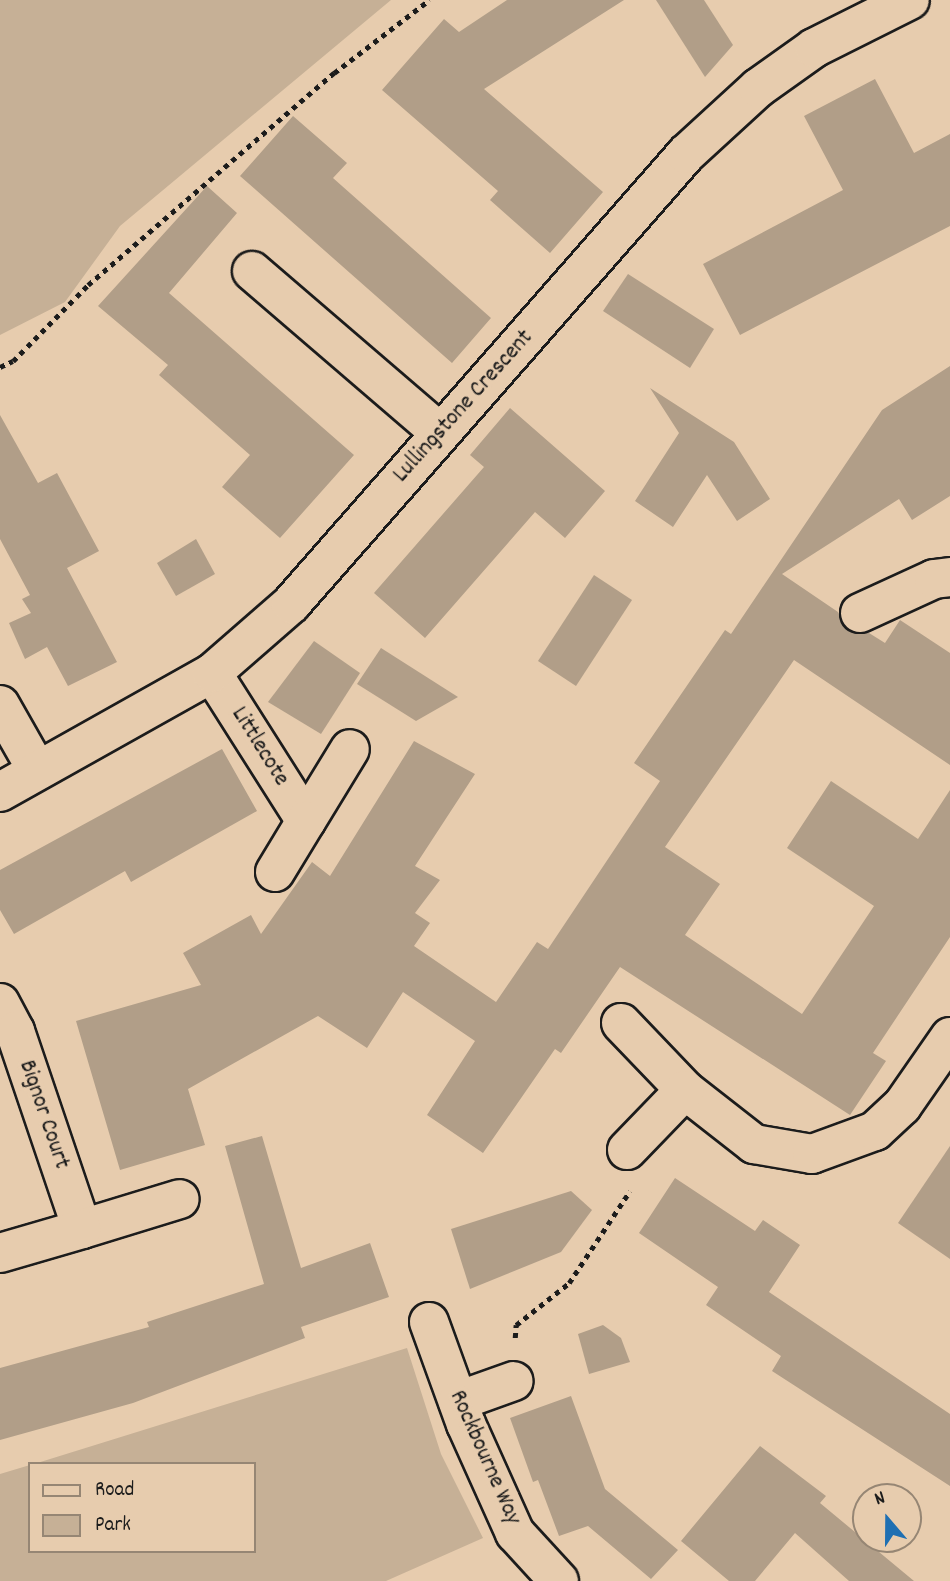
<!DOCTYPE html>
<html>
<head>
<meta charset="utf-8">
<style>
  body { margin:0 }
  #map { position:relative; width:950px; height:1581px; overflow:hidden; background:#e7ccae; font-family:Dekko,sans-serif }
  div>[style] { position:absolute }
  .green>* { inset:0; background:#c6b096 }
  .building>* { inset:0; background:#b19e88 }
  .path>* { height:4.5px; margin-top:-2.25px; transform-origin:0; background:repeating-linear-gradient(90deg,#1c1c1c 0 5px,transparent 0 10px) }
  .roads { filter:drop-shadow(2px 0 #1c1c1c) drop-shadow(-2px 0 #1c1c1c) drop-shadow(0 2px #1c1c1c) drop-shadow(0 -2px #1c1c1c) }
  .street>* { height:38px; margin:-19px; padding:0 19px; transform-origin:19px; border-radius:19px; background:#e7ccae }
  span { translate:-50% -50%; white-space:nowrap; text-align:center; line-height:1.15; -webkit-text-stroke:7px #e7ccae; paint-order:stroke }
  .street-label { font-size:24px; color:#1c1c1c }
  .legend { position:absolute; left:28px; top:1462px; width:228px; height:91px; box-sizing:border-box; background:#e7ccae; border:2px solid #968674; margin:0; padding:9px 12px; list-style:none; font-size:21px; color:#1c1c1c }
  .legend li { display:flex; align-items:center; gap:14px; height:35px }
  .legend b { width:35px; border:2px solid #968674 }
  .north { position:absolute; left:852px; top:1483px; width:70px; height:70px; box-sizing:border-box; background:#e7ccae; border:2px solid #968674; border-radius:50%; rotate:340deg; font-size:19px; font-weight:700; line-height:28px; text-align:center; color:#1c1c1c }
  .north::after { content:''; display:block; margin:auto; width:24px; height:32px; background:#1f6fb2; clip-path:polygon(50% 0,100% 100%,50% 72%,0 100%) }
</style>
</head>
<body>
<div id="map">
  <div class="green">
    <div style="clip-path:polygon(0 0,391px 0,120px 226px,65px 302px,0 335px)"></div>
    <div style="clip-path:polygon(407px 1348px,441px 1454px,483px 1538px,386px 1581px,0 1581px,0 1474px,30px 1465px,30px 1551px,254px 1551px,254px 1464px,34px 1464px)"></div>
  </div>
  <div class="building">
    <div style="clip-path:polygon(507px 0,624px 0,484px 89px,603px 192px,550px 253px,490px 200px,498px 191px,382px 90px,444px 19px,459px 32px)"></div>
    <div style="clip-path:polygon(656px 0,704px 0,733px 45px,705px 77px)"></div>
    <div style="clip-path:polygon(875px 79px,914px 153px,950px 134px,950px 226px,740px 335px,703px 264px,843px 190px,804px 116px)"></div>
    <div style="clip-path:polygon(293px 116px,347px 163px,333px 178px,491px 318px,452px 363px,240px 176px)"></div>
    <div style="clip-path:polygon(207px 186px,237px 213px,169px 293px,354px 455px,280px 538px,222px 487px,250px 455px,159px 375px,168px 365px,98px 306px)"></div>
    <div style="clip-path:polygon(628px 274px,714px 329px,690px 368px,603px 311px)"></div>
    <div style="clip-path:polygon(950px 366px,950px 496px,912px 520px,899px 499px,782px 574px,838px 612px,848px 631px,869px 633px,885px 643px,900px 620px,950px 653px,950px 765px,794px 660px,665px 847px,720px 884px,685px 935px,802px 1014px,874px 906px,787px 848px,831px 781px,918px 839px,950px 790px,950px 937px,873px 1053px,886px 1061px,850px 1115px,620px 967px,561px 1053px,555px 1049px,483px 1153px,427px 1115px,475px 1041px,403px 992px,367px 1048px,318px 1016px,188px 1089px,205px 1145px,120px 1170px,76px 1021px,201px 985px,183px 953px,251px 915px,261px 934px,312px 862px,330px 876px,414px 741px,475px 774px,415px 866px,440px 880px,415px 913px,430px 923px,414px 946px,496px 1002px,537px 942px,548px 949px,660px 781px,634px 763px,725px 630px,731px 634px,882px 410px)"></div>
    <div style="clip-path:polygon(650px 388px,734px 442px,770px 499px,737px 521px,707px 475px,673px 527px,635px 501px,679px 433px)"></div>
    <div style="clip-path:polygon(510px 408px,605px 491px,565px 538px,535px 512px,425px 638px,374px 593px,484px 467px,470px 455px)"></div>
    <div style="clip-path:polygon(0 415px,38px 483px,57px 473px,99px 551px,67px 568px,117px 662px,68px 686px,47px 647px,25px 659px,9px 623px,31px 613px,22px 599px,30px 595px,0 539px)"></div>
    <div style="clip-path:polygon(196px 539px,215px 574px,176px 596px,157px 563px)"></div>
    <div style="clip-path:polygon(594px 575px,632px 600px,576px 686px,538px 661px)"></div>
    <div style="clip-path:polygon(314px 641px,360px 673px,321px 734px,268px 702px)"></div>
    <div style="clip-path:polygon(381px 648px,458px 697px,416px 721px,357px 684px)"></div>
    <div style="clip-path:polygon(222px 749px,257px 811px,131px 882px,125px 871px,14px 934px,0 910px,0 870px)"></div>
    <div style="clip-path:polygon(262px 1136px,301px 1268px,370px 1243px,389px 1297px,301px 1327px,305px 1338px,133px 1403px,0 1440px,0 1368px,149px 1327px,147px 1322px,264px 1284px,225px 1146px)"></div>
    <div style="clip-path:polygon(950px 1146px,950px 1259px,898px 1223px)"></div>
    <div style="clip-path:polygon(675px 1178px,755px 1231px,763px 1220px,800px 1245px,769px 1292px,950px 1414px,950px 1486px,772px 1371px,781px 1356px,706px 1305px,718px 1287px,639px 1233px)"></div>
    <div style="clip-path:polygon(571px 1191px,592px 1210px,561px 1252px,470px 1289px,451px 1229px)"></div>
    <div style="clip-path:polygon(603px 1325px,621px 1338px,630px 1362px,589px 1374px,578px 1334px)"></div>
    <div style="clip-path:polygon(571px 1396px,605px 1489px,678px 1550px,651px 1579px,588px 1526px,559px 1536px,538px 1480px,533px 1482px,510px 1418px)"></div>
    <div style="clip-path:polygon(760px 1446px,826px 1496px,820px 1503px,914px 1581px,849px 1581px,795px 1533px,755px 1581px,729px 1581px,681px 1541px)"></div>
  </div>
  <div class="path">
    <div style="left:0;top:367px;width:14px;rotate:-25deg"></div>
    <div style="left:13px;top:361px;width:107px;rotate:-45.4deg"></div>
    <div style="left:88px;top:285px;width:325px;rotate:-40.8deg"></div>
    <div style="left:334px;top:73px;width:120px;rotate:-37.5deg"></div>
    <div style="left:515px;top:1338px;width:13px;rotate:-86deg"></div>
    <div style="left:516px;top:1325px;width:68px;rotate:-38.4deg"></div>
    <div style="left:569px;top:1283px;width:110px;rotate:-56.5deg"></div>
  </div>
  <div class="roads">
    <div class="street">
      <div style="left:252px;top:271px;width:247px;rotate:40.7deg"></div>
      <div style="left:860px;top:613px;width:81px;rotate:-24.7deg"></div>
      <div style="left:934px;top:579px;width:16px;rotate:-7deg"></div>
      <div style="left:212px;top:673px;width:175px;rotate:57.6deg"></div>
      <div style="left:306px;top:821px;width:84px;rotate:-58.6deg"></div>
      <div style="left:0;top:705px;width:75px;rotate:60.4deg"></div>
      <div style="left:0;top:792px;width:243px;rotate:-29.3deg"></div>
      <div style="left:212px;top:673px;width:105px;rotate:-41.1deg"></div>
      <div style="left:291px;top:604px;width:599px;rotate:-48.72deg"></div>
      <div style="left:686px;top:154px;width:98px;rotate:-42.5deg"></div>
      <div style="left:758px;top:88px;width:69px;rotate:-35.5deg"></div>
      <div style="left:814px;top:48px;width:107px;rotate:-26.6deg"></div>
      <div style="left:275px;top:872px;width:60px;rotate:-58.7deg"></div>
      <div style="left:0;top:1003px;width:32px;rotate:62deg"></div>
      <div style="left:15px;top:1031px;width:209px;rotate:71.3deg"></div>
      <div style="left:82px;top:1229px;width:102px;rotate:-17deg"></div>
      <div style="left:621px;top:1023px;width:93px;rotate:46.3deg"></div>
      <div style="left:685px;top:1090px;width:88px;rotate:38deg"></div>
      <div style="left:754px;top:1144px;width:59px;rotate:9.8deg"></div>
      <div style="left:812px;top:1154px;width:67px;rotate:-20.1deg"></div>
      <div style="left:875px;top:1131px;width:37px;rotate:-43deg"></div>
      <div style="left:902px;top:1106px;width:84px;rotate:-55.2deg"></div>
      <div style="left:627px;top:1150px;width:83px;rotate:-46deg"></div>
      <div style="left:0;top:1253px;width:85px;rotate:-16.3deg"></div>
      <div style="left:429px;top:1322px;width:109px;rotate:70.1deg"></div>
      <div style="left:466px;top:1424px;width:120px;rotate:65.8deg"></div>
      <div style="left:515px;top:1533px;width:65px;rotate:47.5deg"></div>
      <div style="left:458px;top:1401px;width:59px;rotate:-19.7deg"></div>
    </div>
  </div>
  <div class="street-label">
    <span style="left:464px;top:407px;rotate:-48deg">Lullingstone Crescent</span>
    <span style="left:259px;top:747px;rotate:58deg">Littlecote</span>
    <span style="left:43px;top:1115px;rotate:71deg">Bignor Court</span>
    <span style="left:484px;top:1458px;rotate:66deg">Rockbourne Way</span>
  </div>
  <ul class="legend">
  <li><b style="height:9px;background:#e7ccae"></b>Road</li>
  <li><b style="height:19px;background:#c6b096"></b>Park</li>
  </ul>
  <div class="north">N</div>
</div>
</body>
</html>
